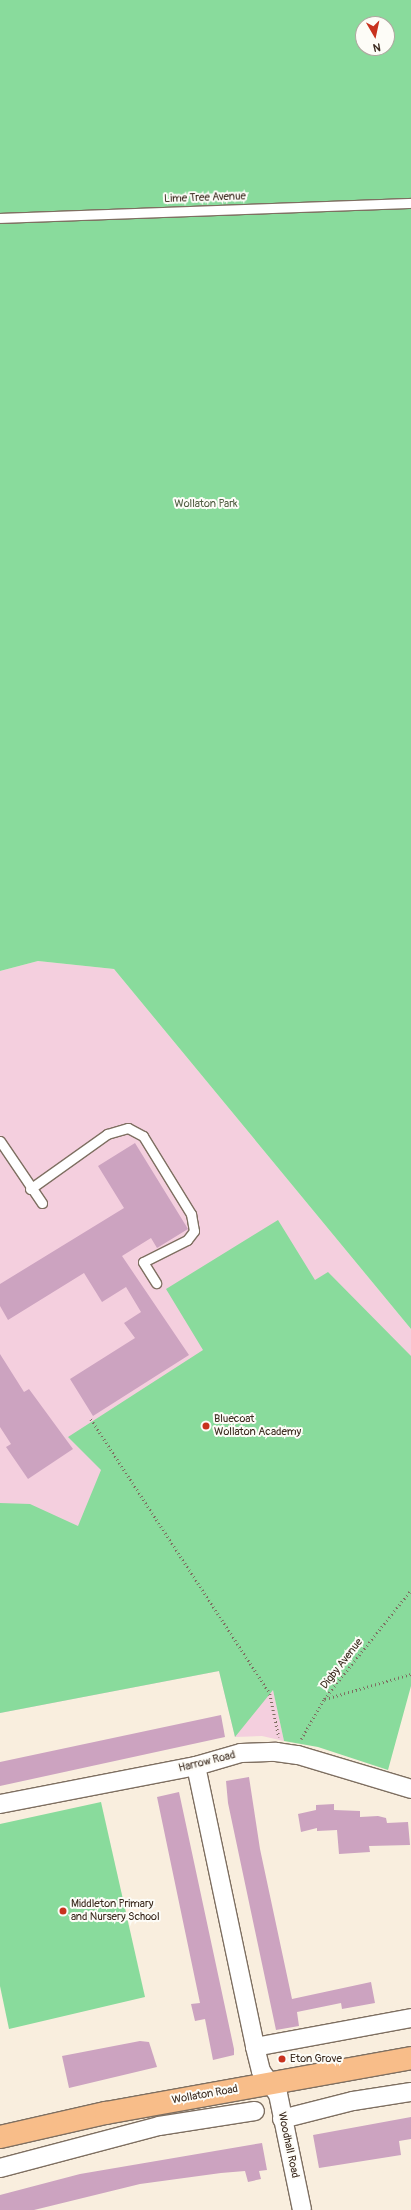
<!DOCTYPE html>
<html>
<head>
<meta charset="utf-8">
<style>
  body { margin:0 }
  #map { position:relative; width:411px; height:2210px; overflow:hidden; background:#f9eede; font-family:Pangolin,sans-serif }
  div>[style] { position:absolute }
  .built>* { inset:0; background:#f4cfde }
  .green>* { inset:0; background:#89db9c }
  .building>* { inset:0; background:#cca3c0 }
  .path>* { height:2.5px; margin-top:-1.25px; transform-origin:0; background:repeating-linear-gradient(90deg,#7e6f61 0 1px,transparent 0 4px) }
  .roads { filter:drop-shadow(1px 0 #7e6f61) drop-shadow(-1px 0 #7e6f61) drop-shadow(0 1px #7e6f61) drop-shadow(0 -1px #7e6f61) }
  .lane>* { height:9px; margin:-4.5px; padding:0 4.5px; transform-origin:4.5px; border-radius:4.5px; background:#fff }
  .street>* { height:18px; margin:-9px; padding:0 9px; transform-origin:9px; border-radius:9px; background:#fff }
  .primary>* { height:22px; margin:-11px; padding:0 11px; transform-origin:11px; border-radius:11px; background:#f8bd89 }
  .dots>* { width:11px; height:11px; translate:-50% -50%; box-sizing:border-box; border:2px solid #fdfcf7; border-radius:50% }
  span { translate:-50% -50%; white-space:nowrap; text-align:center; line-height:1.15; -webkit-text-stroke:4px #fdfcf7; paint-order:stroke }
  .street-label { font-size:11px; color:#3b2a1e }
  .park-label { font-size:11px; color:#525f44 }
  .poi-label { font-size:11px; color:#3b2a1e }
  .left { translate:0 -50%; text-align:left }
  .north { position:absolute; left:355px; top:16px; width:40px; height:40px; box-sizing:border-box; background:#fdfcf7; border:1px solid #afa8a0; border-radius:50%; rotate:171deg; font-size:11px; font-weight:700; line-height:16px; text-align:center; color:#3b2a1e }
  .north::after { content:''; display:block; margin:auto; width:14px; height:18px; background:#c8321e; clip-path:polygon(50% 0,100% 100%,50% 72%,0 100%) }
</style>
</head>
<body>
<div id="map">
  <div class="built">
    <div style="clip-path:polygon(38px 961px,114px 969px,411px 1329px,411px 1524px,273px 1689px,284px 1741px,262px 1736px,235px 1737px,219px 1671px,0 1713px,0 971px)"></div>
  </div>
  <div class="green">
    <div style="clip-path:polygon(evenodd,0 0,411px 0,411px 1329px,114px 969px,38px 961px,0 971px,0 0,363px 24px,387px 24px,387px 48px,363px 48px,363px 24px)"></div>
    <div style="clip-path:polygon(278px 1220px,315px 1280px,328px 1272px,411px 1356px,411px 1686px,388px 1770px,318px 1747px,284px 1741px,273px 1690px,235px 1737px,219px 1671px,0 1713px,0 1503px,30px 1504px,78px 1526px,101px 1470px,68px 1437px,203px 1350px,166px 1289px)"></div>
    <div style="clip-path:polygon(101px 1802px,145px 1997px,9px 2029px,0 1986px,0 1824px)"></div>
  </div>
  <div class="building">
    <div style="clip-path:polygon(135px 1143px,188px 1229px,157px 1248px,151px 1238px,122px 1256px,189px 1355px,93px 1416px,70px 1379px,135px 1338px,124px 1323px,141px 1312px,126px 1287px,102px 1302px,84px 1273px,8px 1320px,0 1306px,0 1284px,124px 1208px,98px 1166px)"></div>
    <div style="clip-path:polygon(0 1354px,24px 1392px,29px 1389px,73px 1449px,28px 1479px,6px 1447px,11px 1444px,0 1427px)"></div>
    <div style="clip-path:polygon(221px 1715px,225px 1737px,0 1786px,0 1762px)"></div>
    <div style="clip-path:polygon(249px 1777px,260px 1849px,292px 1999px,371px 1982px,375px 2003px,342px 2009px,341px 2003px,297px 2012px,299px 2026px,276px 2030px,228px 1803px,226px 1781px)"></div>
    <div style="clip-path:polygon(179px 1792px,234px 2049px,234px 2055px,213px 2060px,205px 2019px,195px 2021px,191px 2004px,200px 2003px,157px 1797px)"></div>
    <div style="clip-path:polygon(334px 1804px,334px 1810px,360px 1811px,360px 1817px,378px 1816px,386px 1818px,387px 1823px,408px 1822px,410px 1845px,369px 1846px,370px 1852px,339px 1854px,337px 1830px,317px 1831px,317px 1828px,301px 1832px,298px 1814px,316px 1810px,316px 1805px)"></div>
    <div style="clip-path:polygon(140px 2041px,149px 2042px,157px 2067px,69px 2088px,62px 2056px)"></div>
    <div style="clip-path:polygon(411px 2117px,411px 2139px,399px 2141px,401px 2155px,319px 2168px,313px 2135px)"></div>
    <div style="clip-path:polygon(262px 2143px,267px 2170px,259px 2171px,261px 2179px,248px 2182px,245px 2171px,221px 2173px,140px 2184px,34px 2210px,0 2210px,0 2195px,80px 2174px)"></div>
  </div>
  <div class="path">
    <div style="left:91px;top:1419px;width:328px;rotate:56.9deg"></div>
    <div style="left:270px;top:1694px;width:44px;rotate:78.2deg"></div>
    <div style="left:325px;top:1699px;width:90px;rotate:-16.2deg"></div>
    <div style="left:301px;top:1739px;width:46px;rotate:-60.1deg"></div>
    <div style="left:324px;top:1699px;width:139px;rotate:-51.4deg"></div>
  </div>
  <div class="roads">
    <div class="lane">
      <div style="left:0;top:218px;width:411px;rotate:-2.1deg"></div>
      <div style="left:0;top:1141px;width:75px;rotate:55.9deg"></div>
      <div style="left:30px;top:1189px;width:95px;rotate:-35.5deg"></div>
      <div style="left:107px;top:1134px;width:22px;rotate:-16deg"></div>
      <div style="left:128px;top:1128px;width:17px;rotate:28deg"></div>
      <div style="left:143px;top:1136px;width:92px;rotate:58.4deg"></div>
      <div style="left:191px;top:1214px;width:17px;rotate:80deg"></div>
      <div style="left:194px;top:1231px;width:11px;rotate:128deg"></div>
      <div style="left:187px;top:1240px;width:49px;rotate:153.4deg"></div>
      <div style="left:143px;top:1262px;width:25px;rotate:58deg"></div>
    </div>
    <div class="street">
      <div style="left:196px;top:1766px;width:287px;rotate:78.1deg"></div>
      <div style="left:255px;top:2047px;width:25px;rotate:76deg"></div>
      <div style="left:261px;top:2071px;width:29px;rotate:54deg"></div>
      <div style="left:278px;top:2094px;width:118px;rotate:78.3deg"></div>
      <div style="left:0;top:1804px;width:200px;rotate:-11deg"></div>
      <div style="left:196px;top:1766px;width:47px;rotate:-16.1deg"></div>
      <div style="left:241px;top:1753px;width:35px;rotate:-2deg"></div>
      <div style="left:276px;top:1752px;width:22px;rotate:8deg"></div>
      <div style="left:298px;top:1755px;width:118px;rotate:16.7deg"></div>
      <div style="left:255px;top:2047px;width:159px;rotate:-10.5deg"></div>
      <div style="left:282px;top:2119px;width:73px;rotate:-14.2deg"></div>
      <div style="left:353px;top:2101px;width:59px;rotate:-8.8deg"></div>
      <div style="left:0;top:2168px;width:164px;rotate:-14.8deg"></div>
      <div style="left:159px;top:2126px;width:97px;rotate:-8.9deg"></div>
    </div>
    <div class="primary">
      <div style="left:0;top:2137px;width:109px;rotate:-12.8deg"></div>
      <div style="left:106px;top:2113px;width:310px;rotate:-10.2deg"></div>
    </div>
  </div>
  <div class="dots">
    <div style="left:206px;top:1426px;background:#c8321e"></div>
    <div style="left:63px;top:1911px;background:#c8321e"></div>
    <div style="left:282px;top:2059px;background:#c8321e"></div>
  </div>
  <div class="street-label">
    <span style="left:205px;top:198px;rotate:-2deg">Lime Tree Avenue</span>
    <span style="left:342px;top:1664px;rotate:-52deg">Digby Avenue</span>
    <span style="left:207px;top:1762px;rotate:-14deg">Harrow Road</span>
    <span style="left:205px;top:2095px;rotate:-10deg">Wollaton Road</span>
    <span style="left:288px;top:2145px;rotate:78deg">Woodhall Road</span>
  </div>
  <div class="park-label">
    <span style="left:206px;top:504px">Wollaton Park</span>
  </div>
  <div class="poi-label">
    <span class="left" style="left:214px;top:1426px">Bluecoat<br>Wollaton Academy</span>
    <span class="left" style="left:71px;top:1911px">Middleton Primary<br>and Nursery School</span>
    <span class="left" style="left:290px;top:2059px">Eton Grove</span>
  </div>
  <div class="north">N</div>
</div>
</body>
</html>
